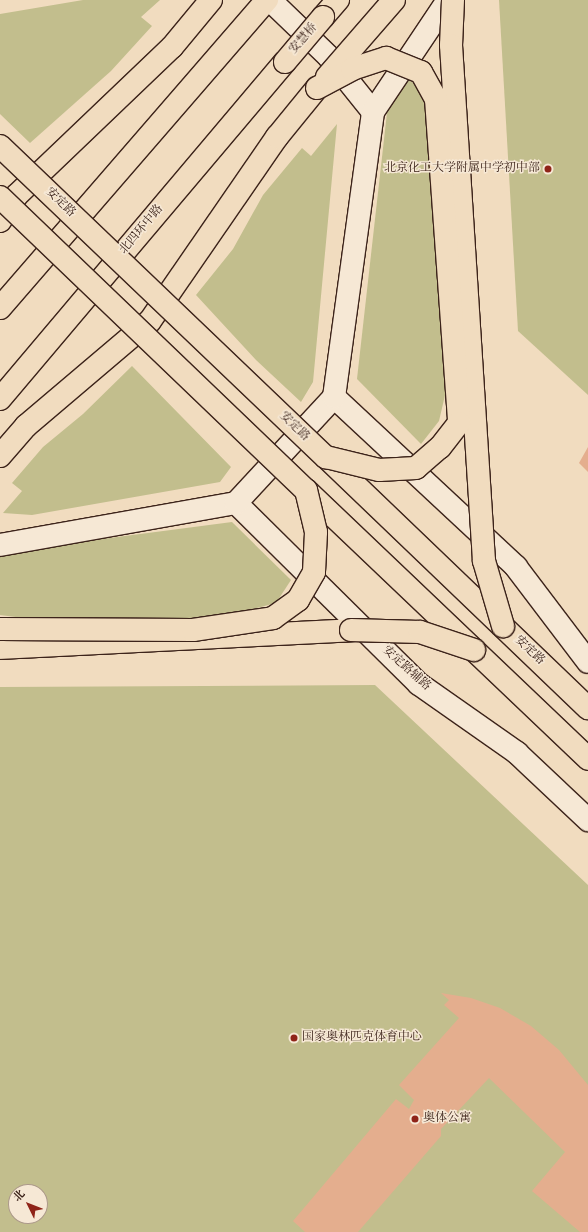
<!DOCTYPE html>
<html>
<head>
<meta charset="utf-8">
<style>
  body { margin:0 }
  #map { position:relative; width:588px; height:1232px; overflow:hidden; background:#f1dcbf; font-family:Vollkorn,"Noto Serif SC",serif }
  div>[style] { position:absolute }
  .green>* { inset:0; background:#c2be8d }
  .building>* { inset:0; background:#e4ae8e }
  .roads { filter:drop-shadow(1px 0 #3c231a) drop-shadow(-1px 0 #3c231a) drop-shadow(0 1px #3c231a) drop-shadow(0 -1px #3c231a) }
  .secondary>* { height:22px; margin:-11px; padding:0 11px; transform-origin:11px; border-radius:11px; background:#f6e8d5 }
  .primary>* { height:22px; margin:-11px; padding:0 11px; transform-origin:11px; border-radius:11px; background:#f1dcbf }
  .highway>* { height:22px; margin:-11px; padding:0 11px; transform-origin:11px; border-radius:11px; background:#f1dcbf }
  .bridges { filter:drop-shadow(1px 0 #3c231a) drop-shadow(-1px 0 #3c231a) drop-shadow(0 1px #3c231a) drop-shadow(0 -1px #3c231a) }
  .primary-bridge>* { height:22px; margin:-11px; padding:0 11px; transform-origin:11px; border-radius:11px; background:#f1dcbf }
  .highway-bridge>* { height:22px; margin:-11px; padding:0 11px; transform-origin:11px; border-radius:11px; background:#f1dcbf }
  .dots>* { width:11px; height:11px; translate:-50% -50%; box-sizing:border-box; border:2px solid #f6e8d5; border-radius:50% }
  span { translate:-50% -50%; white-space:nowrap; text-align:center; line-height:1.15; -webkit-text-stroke:3px #f6e8d5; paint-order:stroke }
  .street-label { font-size:12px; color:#3c231a }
  .poi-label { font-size:12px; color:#3c231a }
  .right { translate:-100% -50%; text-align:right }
  .left { translate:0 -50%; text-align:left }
  .north { position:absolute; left:8px; top:1184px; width:40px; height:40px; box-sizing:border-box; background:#f6e8d5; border:1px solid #ac998a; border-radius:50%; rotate:313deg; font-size:11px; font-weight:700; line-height:16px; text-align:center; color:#3c231a }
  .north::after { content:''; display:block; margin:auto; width:14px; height:18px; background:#8f2418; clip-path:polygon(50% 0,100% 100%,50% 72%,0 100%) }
</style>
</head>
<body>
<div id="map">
  <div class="green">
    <div style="clip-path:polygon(83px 0,160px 0,141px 17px,152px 26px,111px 71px,30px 143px,0 114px,0 14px)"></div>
    <div style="clip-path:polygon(499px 0,588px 0,588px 395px,518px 331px)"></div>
    <div style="clip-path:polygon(402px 76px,426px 91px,449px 378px,439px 421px,421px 444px,357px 379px,389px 95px)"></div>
    <div style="clip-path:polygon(337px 124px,313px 382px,301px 402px,256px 360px,196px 295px,233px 249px,263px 195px,302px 148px,311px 156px)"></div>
    <div style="clip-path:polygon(132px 366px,231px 467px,220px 482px,32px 515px,3px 513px,22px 491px,12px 483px,43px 447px,83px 414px)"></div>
    <div style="clip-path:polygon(232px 522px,291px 580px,276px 603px,212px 620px,55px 622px,0 615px,0 557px,18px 550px)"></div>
    <div style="clip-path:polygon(evenodd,375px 685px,588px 885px,588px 1232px,0 1232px,0 687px,375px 685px,16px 1192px,40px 1192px,40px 1216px,16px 1216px,16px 1192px)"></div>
  </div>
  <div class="building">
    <div style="clip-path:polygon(588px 447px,588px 472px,579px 463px)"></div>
    <div style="clip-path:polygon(441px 993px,471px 998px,500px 1008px,531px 1026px,559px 1050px,588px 1085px,588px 1232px,580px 1232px,532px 1191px,565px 1152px,489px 1078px,441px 1129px,441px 1136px,358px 1232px,305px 1232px,293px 1221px,396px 1099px,409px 1109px,414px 1100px,399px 1085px,459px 1018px,444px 1005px,449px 1000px)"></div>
  </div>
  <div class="roads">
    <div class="secondary">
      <div style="left:270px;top:0;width:82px;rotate:44deg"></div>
      <div style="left:329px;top:57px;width:70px;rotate:51.3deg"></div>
      <div style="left:334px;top:397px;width:249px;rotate:43deg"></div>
      <div style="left:516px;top:567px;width:119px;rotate:52.8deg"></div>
      <div style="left:236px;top:503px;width:257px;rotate:44.7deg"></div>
      <div style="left:419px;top:684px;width:120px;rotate:35.1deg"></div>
      <div style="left:517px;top:753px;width:98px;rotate:43.3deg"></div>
      <div style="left:0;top:545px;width:240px;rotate:-10.1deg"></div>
      <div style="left:236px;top:503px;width:144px;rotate:-47.2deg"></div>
      <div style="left:334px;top:397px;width:288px;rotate:-82.2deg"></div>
      <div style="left:373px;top:112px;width:135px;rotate:-56.2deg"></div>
    </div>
    <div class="primary">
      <div style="left:326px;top:457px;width:363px;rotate:43.8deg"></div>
      <div style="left:306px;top:490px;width:390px;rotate:43.6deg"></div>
    </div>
    <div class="highway">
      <div style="left:323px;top:17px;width:23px;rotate:-49deg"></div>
      <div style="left:0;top:221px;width:31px;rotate:-57deg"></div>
      <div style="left:17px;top:195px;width:214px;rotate:-43.7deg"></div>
      <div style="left:172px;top:47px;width:61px;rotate:-50.3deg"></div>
      <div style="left:0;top:308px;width:408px;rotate:-49.1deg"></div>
      <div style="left:0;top:399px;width:441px;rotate:-49.8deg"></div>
      <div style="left:0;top:456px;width:40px;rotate:-49deg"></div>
      <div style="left:26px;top:426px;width:162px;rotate:-40.3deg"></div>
      <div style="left:150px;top:321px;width:224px;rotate:-55.4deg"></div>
      <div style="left:277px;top:137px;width:63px;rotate:-50.8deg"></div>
      <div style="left:0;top:648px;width:351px;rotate:-2.9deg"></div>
    </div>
  </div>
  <div class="bridges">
    <div class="primary-bridge">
      <div style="left:0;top:146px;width:451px;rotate:43.7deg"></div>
      <div style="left:0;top:197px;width:424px;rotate:43.8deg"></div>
    </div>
    <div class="highway-bridge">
      <div style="left:453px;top:0;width:45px;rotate:92.5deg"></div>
      <div style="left:451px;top:45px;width:517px;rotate:86.34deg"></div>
      <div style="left:484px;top:561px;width:68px;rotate:73.7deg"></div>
      <div style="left:285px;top:62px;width:59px;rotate:-49.8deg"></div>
      <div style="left:327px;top:77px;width:102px;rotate:-49deg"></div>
      <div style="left:317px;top:88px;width:40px;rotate:-28deg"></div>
      <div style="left:352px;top:69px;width:36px;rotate:-18deg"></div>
      <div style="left:386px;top:58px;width:38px;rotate:22deg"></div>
      <div style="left:421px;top:72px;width:31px;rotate:61deg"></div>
      <div style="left:436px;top:99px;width:325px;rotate:85.9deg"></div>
      <div style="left:459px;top:423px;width:31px;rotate:128deg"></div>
      <div style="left:440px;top:447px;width:32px;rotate:139deg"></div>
      <div style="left:416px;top:468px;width:37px;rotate:177deg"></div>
      <div style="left:379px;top:470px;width:55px;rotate:-166.2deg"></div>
      <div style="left:0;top:629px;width:193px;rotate:0.3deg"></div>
      <div style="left:193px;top:630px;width:81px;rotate:-8.5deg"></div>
      <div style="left:273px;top:618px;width:31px;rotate:-36deg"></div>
      <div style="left:298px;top:600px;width:32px;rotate:-60deg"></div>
      <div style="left:314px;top:572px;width:40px;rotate:-87.1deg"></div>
      <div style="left:316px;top:532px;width:43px;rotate:-103.4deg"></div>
      <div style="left:351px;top:630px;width:69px;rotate:1.7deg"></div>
      <div style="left:420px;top:632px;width:57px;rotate:18.4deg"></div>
    </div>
  </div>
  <div class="dots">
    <div style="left:548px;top:169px;background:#8f2418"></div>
    <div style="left:294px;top:1038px;background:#8f2418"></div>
    <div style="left:415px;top:1119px;background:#8f2418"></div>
  </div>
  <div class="street-label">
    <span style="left:304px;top:39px;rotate:-49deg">安慧桥</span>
    <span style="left:60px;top:203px;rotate:44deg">安定路</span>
    <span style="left:142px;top:230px;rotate:-50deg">北四环中路</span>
    <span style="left:294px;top:427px;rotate:44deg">安定路</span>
    <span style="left:529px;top:651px;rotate:43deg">安定路</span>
    <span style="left:406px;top:669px;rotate:42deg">安定路辅路</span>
  </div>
  <div class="poi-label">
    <span class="right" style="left:540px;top:169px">北京化工大学附属中学初中部</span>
    <span class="left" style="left:302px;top:1038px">国家奥林匹克体育中心</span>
    <span class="left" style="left:423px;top:1119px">奥体公寓</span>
  </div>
  <div class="north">北</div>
</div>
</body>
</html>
